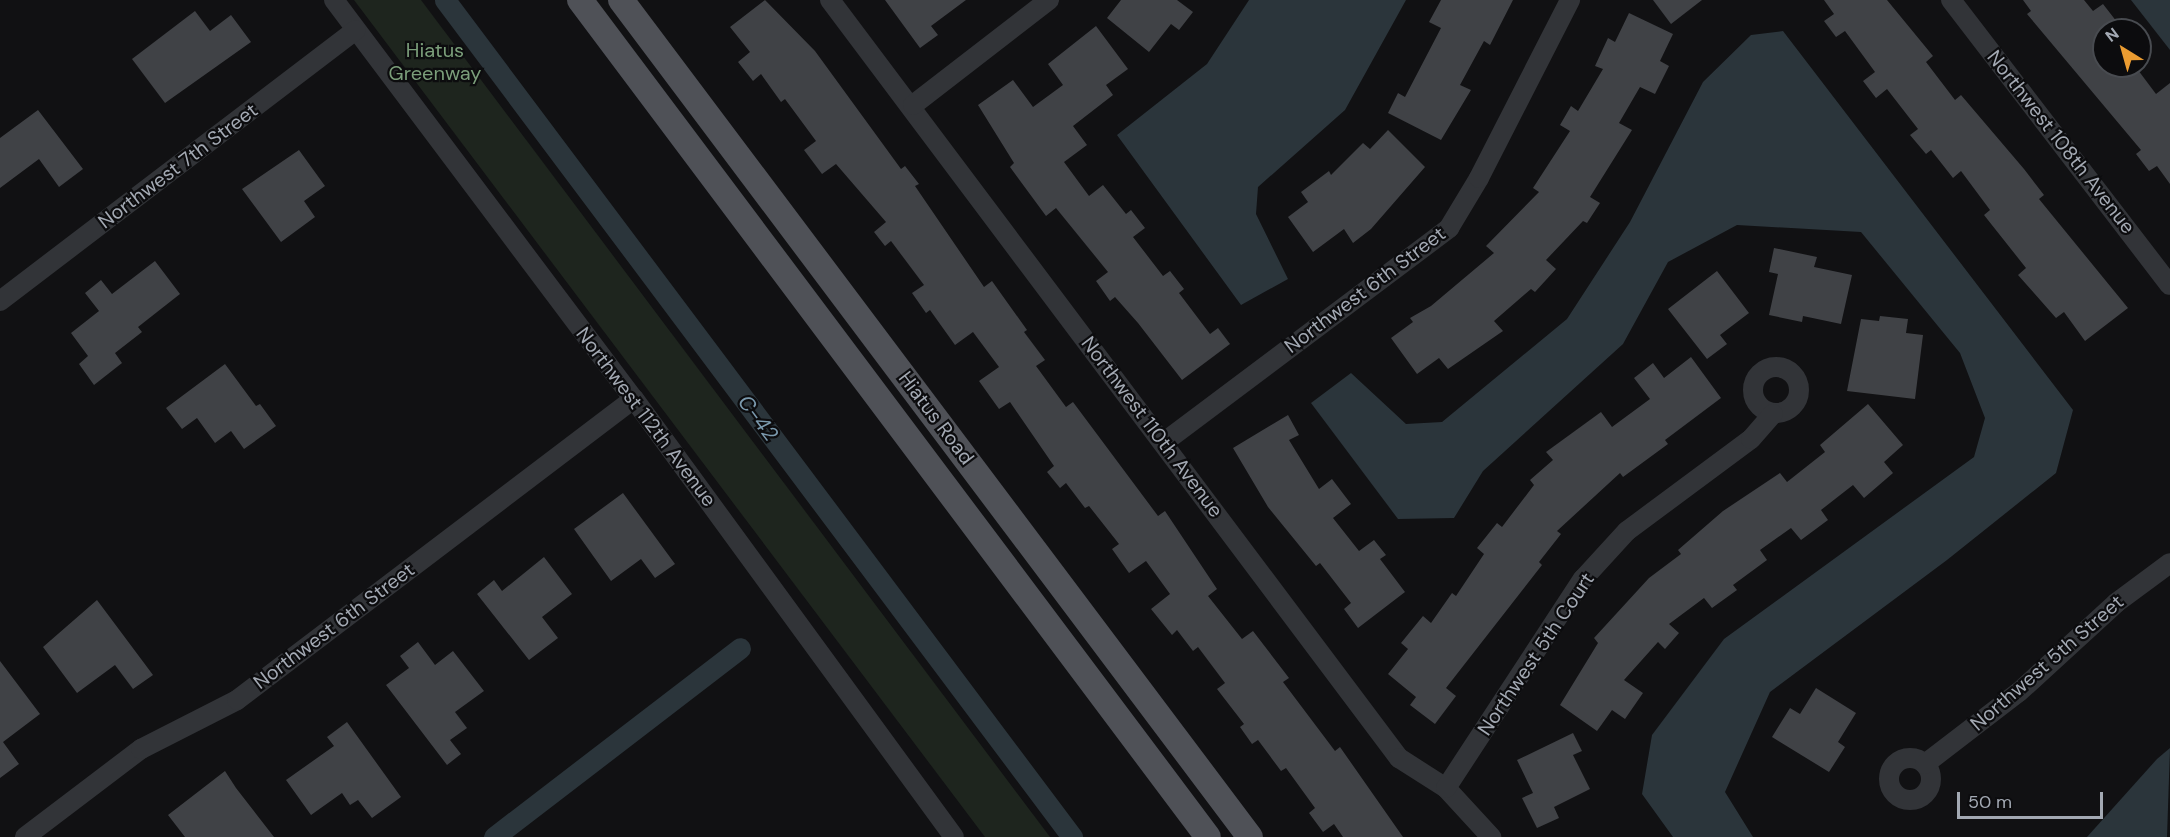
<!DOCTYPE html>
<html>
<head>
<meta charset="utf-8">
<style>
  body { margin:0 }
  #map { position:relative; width:2170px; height:837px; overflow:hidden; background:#111113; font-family:"DM Sans",sans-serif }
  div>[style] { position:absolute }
  .green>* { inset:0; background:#1e251e }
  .water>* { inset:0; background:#2b353b }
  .canal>* { height:21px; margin:-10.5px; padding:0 10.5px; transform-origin:10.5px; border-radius:10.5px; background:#2b353b }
  .building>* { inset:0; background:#404246 }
  .minor>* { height:20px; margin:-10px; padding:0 10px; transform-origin:10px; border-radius:10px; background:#323438 }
  .minor>.ring { margin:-10px; padding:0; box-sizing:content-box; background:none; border:20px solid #323438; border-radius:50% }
  .major>* { height:26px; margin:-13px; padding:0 13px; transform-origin:13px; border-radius:13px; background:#4f5157 }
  span { translate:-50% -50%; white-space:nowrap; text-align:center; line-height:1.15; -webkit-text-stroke:4.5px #0c0c0e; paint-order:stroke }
  .park-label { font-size:20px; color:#7b9e7a }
  .street-label { font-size:20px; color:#a3a9b3 }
  .water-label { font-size:21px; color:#7b9aae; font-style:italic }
  .north { position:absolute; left:2092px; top:18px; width:60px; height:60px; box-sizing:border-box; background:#0c0c0e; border:2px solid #484b50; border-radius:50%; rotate:323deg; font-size:16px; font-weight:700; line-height:24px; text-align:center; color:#a3a9b3 }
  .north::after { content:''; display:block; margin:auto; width:21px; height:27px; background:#eb9c31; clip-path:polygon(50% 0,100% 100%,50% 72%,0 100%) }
  .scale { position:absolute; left:1957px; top:792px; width:146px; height:27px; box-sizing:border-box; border:3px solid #a3a9b3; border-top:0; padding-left:8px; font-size:18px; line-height:21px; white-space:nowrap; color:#a3a9b3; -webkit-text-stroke:4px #0c0c0e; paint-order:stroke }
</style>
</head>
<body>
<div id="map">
  <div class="green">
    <div style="clip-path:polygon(354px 0,421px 0,1050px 837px,985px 837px)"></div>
  </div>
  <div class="water">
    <div style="clip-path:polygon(1249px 0,1406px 0,1345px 110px,1258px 187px,1256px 214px,1288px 279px,1241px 305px,1117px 135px,1207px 64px)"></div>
    <div style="clip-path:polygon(2131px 0,2170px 0,2170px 50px)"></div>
    <div style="clip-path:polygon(1783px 31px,2073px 410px,2056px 473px,1947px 560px,1770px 692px,1725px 792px,1753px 837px,1673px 837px,1642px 794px,1652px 735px,1724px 639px,1974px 457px,1985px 418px,1960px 353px,1861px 232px,1737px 225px,1668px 262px,1623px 344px,1483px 471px,1454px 518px,1398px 519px,1311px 403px,1351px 373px,1406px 424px,1442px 422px,1567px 319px,1630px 222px,1703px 82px,1751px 35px)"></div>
    <div style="clip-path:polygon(2170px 748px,2167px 837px,2087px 837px,2157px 759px)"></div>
  </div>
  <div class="canal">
    <div style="left:445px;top:0;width:1046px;rotate:53.16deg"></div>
    <div style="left:494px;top:837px;width:310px;rotate:-37.5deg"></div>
  </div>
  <div class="building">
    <div style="clip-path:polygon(765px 0,815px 51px,901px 169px,905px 166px,919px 184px,915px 186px,984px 287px,992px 281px,1027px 330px,1024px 332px,1045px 360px,1036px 366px,1066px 407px,1073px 402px,1158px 516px,1165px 511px,1217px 589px,1208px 596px,1242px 639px,1253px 631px,1289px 678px,1283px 682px,1335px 751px,1340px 747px,1403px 837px,1343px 837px,1334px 824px,1323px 832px,1309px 813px,1315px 808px,1286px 768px,1281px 771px,1258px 740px,1252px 744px,1240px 727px,1244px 724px,1217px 689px,1225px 683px,1198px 647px,1193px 651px,1177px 630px,1172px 635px,1151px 609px,1170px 594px,1146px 561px,1129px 573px,1112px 549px,1119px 544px,1089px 506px,1085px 508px,1066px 483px,1060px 488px,1047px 472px,1054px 466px,1010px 402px,999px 409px,979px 381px,999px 367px,973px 332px,955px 345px,930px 310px,926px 313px,912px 293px,924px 285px,891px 241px,885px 246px,874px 232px,886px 222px,836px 164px,822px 174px,804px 150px,816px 141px,785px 99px,781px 102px,761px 74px,753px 81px,738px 62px,750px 52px,730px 27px)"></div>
    <div style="clip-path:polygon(885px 0,966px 0,931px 26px,938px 35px,920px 48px)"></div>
    <div style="clip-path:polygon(1121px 0,1177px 0,1193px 12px,1179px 30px,1171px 24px,1149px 52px,1107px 18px)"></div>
    <div style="clip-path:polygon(1441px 0,1513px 0,1490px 45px,1484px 41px,1460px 85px,1471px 90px,1441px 140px,1388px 113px,1398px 93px,1405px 97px,1441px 28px,1429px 22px)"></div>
    <div style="clip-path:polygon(1653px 0,1702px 0,1671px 24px)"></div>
    <div style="clip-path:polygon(1824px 0,1887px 0,1933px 56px,1926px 62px,1955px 100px,1961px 95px,2024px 169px,2044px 195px,2039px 199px,2128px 308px,2085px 341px,2064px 312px,2056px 318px,2018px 275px,2026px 268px,1984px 215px,1990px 210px,1961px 171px,1953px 178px,1931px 150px,1926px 154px,1910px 135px,1918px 129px,1887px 89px,1876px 98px,1863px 81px,1875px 72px,1845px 31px,1836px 37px,1824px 21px,1834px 14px)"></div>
    <div style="clip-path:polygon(2023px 0,2084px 0,2093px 11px,2103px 4px,2117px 22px,2104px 30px,2104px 66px,2135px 66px,2156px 94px,2170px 83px,2170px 184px,2157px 166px,2149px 171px,2136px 154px,2141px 150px,2027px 14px,2031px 11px)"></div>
    <div style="clip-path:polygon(195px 11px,210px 31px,231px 15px,251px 42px,165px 103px,132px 59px)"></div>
    <div style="clip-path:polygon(1629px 13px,1673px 34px,1660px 61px,1669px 66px,1655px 94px,1640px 87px,1619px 123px,1632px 130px,1590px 197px,1600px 203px,1587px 223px,1583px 221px,1546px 260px,1556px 269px,1535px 292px,1531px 289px,1494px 321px,1503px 331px,1448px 369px,1439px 358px,1417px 374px,1391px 338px,1413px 322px,1410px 318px,1431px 306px,1494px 253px,1486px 246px,1539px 192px,1533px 188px,1570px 131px,1560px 125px,1571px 106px,1578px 111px,1603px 69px,1595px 66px,1608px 38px,1615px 42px)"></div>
    <div style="clip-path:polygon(1096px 26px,1128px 69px,1106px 85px,1113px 95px,1073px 126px,1087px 145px,1064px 162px,1089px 196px,1103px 185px,1126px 214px,1131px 210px,1145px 228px,1133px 237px,1163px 276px,1170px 271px,1184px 289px,1179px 293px,1210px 334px,1218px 328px,1230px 344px,1182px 380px,1138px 323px,1115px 297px,1110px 301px,1096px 281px,1108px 272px,1056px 208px,1046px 216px,1010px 167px,1014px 163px,978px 105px,1013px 80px,1033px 107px,1063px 85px,1048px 64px)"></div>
    <div style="clip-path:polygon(38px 110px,83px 169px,59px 187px,39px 159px,0 188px,0 138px)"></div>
    <div style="clip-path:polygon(1388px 130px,1425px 167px,1371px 229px,1353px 243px,1344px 229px,1313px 252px,1288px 217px,1308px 202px,1301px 192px,1329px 171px,1331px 175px,1363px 143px,1370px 149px)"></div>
    <div style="clip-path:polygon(299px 150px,325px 186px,304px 201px,315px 217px,281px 242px,242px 189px)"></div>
    <div style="clip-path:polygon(1774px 248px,1817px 257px,1814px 267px,1852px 275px,1841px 324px,1803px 316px,1802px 322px,1769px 315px,1778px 274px,1769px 272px)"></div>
    <div style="clip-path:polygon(155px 261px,180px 294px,138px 327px,142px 332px,115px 353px,122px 363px,94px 385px,79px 364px,88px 356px,71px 333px,99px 311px,85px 293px,101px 280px,112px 294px)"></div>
    <div style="clip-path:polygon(1717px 271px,1749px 313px,1720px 335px,1727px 344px,1707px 359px,1668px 309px)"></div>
    <div style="clip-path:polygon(1880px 316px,1908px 319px,1906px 333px,1923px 335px,1915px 399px,1847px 391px,1861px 319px,1879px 321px)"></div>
    <div style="clip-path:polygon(1691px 357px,1721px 398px,1665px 440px,1668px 444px,1623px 477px,1620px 473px,1557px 531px,1561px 534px,1539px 562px,1542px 565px,1446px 688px,1456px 696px,1435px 724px,1410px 705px,1416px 697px,1388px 674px,1408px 649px,1401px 643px,1423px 616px,1431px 623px,1452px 593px,1456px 596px,1484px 554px,1477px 548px,1497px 523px,1502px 527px,1534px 485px,1530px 480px,1553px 460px,1546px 452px,1601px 412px,1612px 427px,1650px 399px,1634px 378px,1653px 363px,1664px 378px)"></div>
    <div style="clip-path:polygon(225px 364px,256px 406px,260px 404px,276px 426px,244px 449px,231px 431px,215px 443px,197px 418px,182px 429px,166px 408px)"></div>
    <div style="clip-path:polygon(1868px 404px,1903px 445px,1884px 462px,1893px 473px,1864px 498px,1853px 485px,1821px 510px,1828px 520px,1801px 540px,1791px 528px,1760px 550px,1767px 560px,1733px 585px,1737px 590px,1712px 608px,1704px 598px,1669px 624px,1679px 633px,1665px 649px,1658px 642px,1624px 680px,1643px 693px,1625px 719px,1612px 710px,1597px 731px,1560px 705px,1598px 643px,1594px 638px,1649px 578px,1681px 554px,1678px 550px,1723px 511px,1780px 473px,1787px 482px,1825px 452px,1820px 445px)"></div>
    <div style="clip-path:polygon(1288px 415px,1299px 435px,1289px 440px,1319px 489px,1332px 479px,1351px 504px,1333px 518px,1359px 551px,1374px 540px,1386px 555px,1380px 559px,1405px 592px,1358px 628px,1344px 609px,1351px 603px,1320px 563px,1316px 566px,1268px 507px,1233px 448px)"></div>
    <div style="clip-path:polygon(623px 493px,675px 564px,655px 578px,641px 559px,611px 581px,574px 529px)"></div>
    <div style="clip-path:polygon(544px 557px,572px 594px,542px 617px,558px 638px,529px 660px,477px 594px,494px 580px,502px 591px)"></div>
    <div style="clip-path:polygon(97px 600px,153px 675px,133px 689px,115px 665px,77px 693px,43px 647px)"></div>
    <div style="clip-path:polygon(418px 642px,435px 665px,453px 651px,484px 691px,455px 712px,467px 728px,450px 740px,461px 754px,447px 765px,386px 685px,409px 668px,400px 656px)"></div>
    <div style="clip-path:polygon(0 661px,40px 714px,3px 742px,19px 764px,0 778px)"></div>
    <div style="clip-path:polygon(1816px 688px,1856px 713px,1838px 742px,1845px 747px,1829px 772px,1772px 737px,1790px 708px,1800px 714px)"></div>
    <div style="clip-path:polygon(347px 722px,401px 797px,372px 818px,358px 800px,350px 805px,342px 793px,311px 815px,286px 780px,334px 746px,327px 737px)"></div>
    <div style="clip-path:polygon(1573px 733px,1582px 751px,1573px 755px,1590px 789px,1554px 807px,1559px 818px,1537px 828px,1522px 798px,1533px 793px,1517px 760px)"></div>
    <div style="clip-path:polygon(225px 771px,236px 788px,274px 837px,185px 837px,168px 815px)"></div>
  </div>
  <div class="minor">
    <div style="left:334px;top:0;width:499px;rotate:53.1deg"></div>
    <div style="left:634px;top:399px;width:542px;rotate:53.85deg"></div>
    <div style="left:830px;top:0;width:948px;rotate:53.11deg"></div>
    <div style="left:1399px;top:758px;width:56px;rotate:32.6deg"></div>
    <div style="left:1446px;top:788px;width:67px;rotate:47.4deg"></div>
    <div style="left:1951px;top:0;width:359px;rotate:52.5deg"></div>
    <div style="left:913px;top:105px;width:172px;rotate:-37.7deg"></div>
    <div style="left:0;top:301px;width:447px;rotate:-37.3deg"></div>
    <div class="ring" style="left:1753px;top:367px;width:26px;height:26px"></div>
    <div style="left:1163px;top:443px;width:358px;rotate:-36.9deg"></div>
    <div style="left:1449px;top:228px;width:58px;rotate:-59deg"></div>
    <div style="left:1479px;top:178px;width:200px;rotate:-62.9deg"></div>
    <div class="ring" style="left:1889px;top:758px;width:22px;height:22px"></div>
    <div style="left:1925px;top:764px;width:118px;rotate:-37.5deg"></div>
    <div style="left:2019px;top:692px;width:132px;rotate:-42.5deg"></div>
    <div style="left:2116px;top:603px;width:67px;rotate:-36.5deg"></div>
    <div style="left:1446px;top:788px;width:250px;rotate:-56.8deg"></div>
    <div style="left:1583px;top:579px;width:65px;rotate:-47.5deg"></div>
    <div style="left:1627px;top:531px;width:154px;rotate:-36.6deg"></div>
    <div style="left:1751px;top:439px;width:33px;rotate:-49deg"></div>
    <div style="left:25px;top:837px;width:146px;rotate:-37.2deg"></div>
    <div style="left:141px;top:749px;width:108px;rotate:-27deg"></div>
    <div style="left:237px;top:700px;width:498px;rotate:-37.2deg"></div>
  </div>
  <div class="major">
    <div style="left:580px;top:0;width:1046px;rotate:53.12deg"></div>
    <div style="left:621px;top:0;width:1047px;rotate:53.08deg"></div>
  </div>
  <div class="park-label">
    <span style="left:435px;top:62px">Hiatus<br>Greenway</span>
  </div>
  <div class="street-label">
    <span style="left:2061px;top:142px;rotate:52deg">Northwest 108th Avenue</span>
    <span style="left:178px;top:166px;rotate:-37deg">Northwest 7th Street</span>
    <span style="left:1365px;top:290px;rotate:-37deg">Northwest 6th Street</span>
    <span style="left:646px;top:417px;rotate:53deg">Northwest 112th Avenue</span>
    <span style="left:936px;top:418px;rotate:53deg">Hiatus Road</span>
    <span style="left:1152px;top:427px;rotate:53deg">Northwest 110th Avenue</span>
    <span style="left:334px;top:626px;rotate:-37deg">Northwest 6th Street</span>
    <span style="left:1536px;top:654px;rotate:-56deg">Northwest 5th Court</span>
    <span style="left:2047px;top:663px;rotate:-41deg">Northwest 5th Street</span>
  </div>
  <div class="water-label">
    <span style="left:758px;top:418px;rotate:53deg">C-42</span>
  </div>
  <div class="north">N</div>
  <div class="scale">50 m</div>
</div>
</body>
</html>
